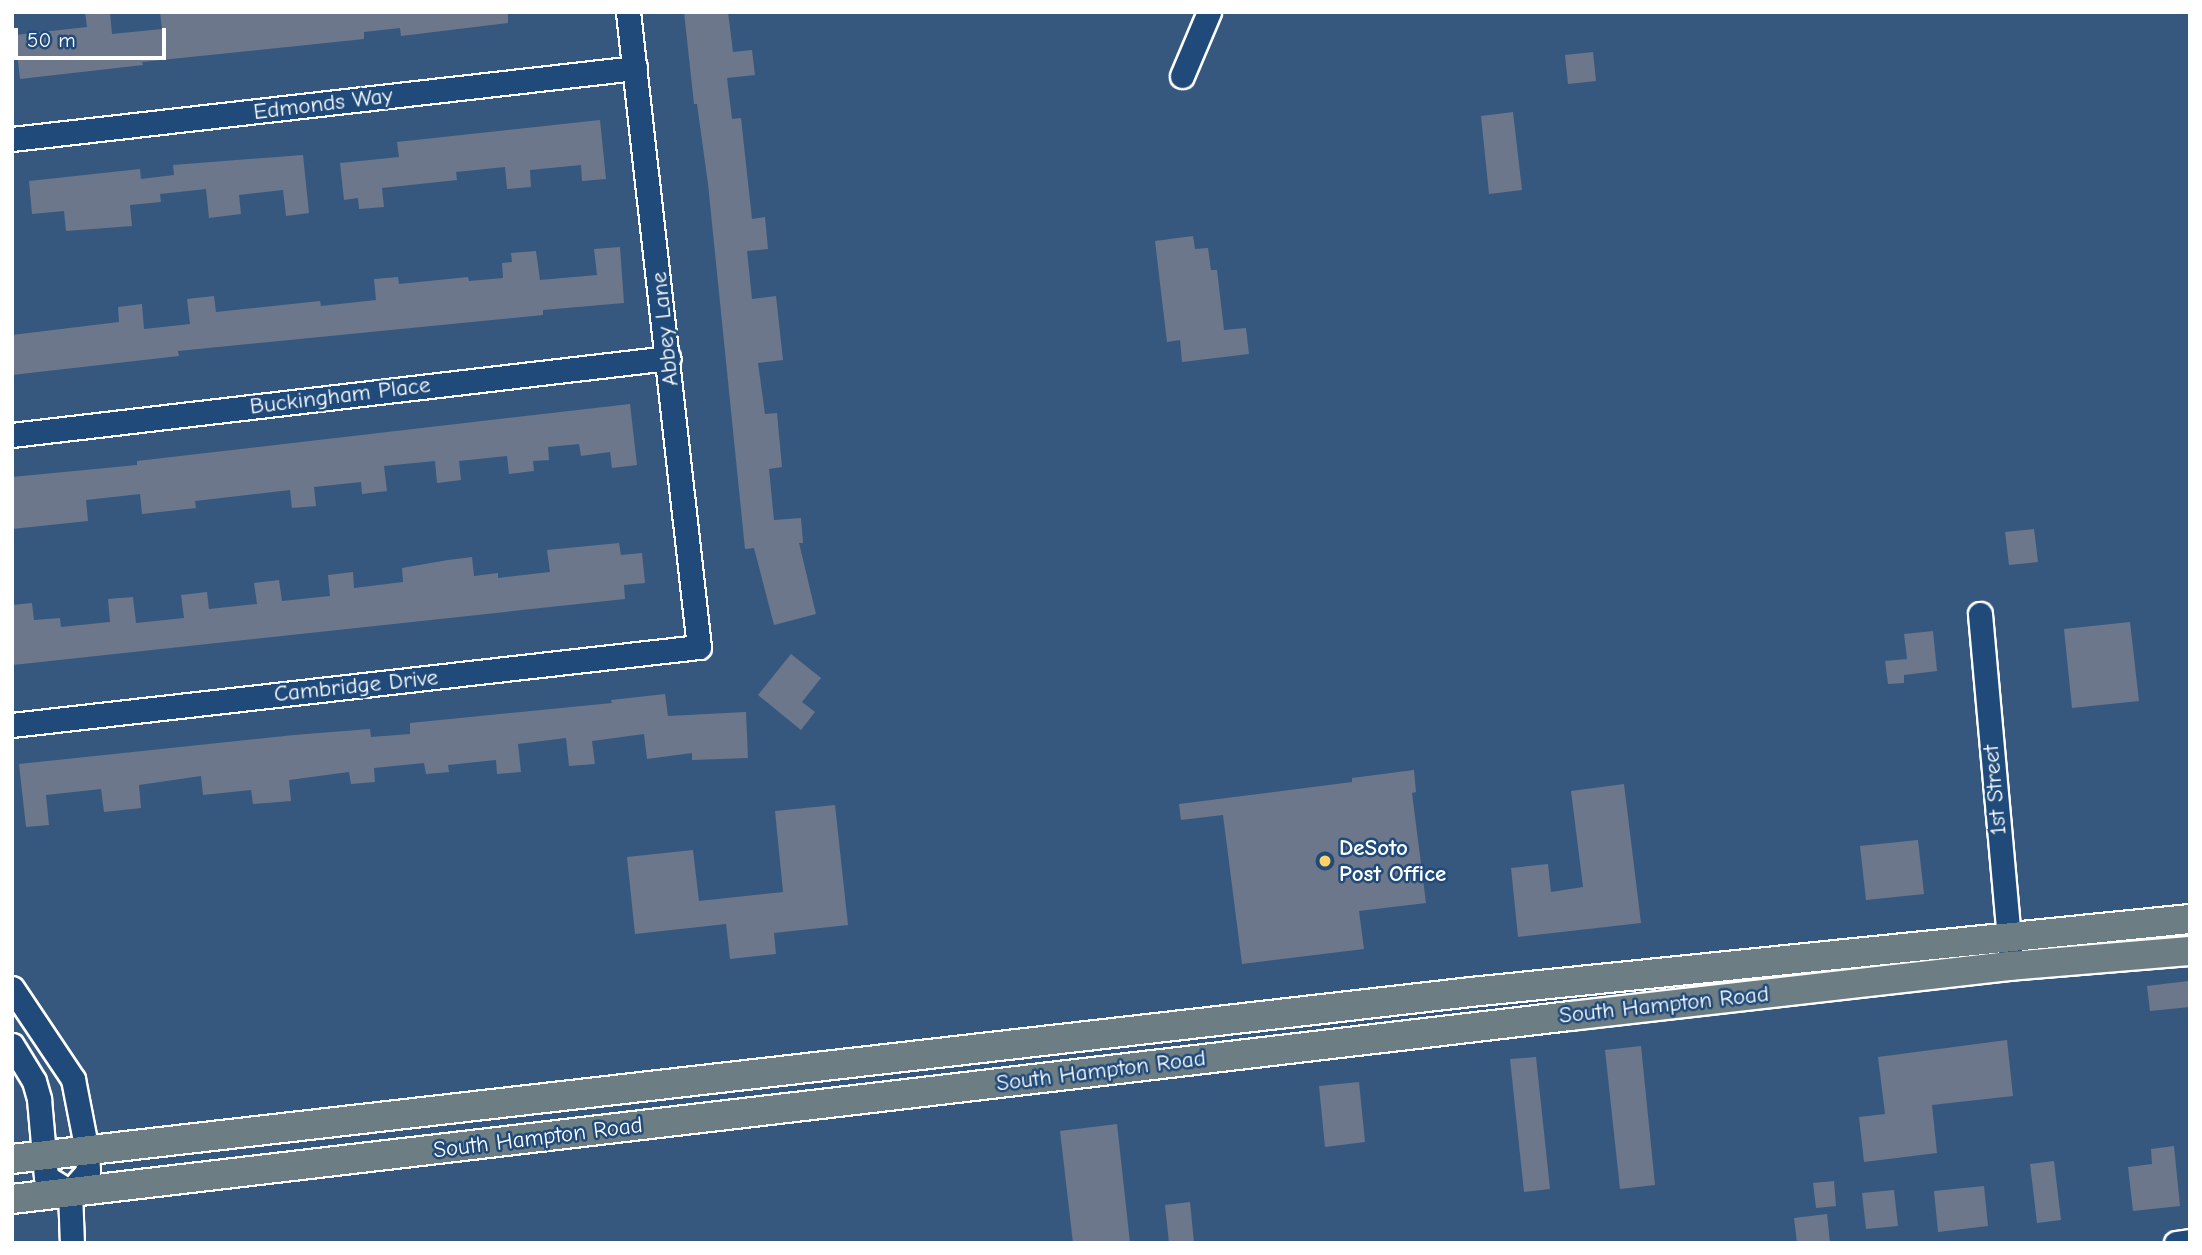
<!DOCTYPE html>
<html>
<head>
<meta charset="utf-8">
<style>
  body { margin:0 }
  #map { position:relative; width:2202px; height:1255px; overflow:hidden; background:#36587f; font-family:"Comic Neue",sans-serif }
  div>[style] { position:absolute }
  .building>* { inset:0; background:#6c778b }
  .roads { filter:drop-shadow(2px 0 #fff) drop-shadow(-2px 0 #fff) drop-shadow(0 2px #fff) drop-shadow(0 -2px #fff) }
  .minor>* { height:23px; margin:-11.5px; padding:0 11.5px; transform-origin:11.5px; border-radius:11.5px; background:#1f4a7a }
  .major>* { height:28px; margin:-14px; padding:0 14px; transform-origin:14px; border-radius:14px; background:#6d7d84 }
  .dots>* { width:19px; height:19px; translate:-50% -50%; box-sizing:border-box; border:4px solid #1f4a7a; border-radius:50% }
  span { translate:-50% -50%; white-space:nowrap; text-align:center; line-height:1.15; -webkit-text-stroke:5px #1f4a7a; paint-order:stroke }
  .street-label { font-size:23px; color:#fff }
  .poi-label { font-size:23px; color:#fff; font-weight:700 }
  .left { translate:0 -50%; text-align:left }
  .frame { position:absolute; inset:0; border:14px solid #fff; pointer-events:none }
  .scale { position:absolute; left:14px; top:28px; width:152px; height:32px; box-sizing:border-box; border:4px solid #fff; border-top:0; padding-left:9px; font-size:21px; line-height:24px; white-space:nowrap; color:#fff; -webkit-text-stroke:5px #1f4a7a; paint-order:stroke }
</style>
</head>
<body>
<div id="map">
  <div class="building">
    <div style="clip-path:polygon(85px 12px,110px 12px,112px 34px,162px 29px,160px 12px,508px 12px,508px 23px,401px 36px,400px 28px,364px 32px,364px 39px,142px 62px,143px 65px,20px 79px,15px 35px,87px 27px)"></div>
    <div style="clip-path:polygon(684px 12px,728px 12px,733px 52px,752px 50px,755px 75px,727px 78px,732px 119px,741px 118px,752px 219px,765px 217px,768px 249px,747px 251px,752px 299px,776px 296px,783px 360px,758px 363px,765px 414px,777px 413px,782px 467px,769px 469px,774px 520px,801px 518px,803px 543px,799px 543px,816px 614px,774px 625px,754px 548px,745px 549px,708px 184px,697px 104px,694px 104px)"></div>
    <div style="clip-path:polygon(1593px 52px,1596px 81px,1568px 84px,1565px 55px)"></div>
    <div style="clip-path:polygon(1513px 112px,1522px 190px,1489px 194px,1481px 116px)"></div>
    <div style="clip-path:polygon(600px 120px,606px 179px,582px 181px,581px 165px,530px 170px,531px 187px,507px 189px,505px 167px,456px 172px,457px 180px,382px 188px,384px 207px,359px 209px,358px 198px,344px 200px,340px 163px,399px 157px,397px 142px)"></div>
    <div style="clip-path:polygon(303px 155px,309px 213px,286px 216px,283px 190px,239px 195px,241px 214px,209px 218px,206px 189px,160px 194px,161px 202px,130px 205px,132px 226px,66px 231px,64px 211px,32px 214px,29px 181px,140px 169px,141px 179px,174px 175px,173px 165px)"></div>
    <div style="clip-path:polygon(1193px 236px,1195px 249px,1208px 248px,1211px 270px,1217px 270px,1224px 330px,1246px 328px,1249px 354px,1182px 362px,1180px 340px,1167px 342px,1155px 241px)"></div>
    <div style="clip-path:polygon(620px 247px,624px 303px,543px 310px,543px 315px,178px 351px,179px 356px,12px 375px,12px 335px,119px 322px,118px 307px,142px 304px,144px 329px,190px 324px,187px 299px,214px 296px,216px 312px,320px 301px,321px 306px,376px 300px,374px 279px,398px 277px,399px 284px,468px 277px,469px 281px,503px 278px,502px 263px,512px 262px,511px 253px,536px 251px,540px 280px,597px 275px,594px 249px)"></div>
    <div style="clip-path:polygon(630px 404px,637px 465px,612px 468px,610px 452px,581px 456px,579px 444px,548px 447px,549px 460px,533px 461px,534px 471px,509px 474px,507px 456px,459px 461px,461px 480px,437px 483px,435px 461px,384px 466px,387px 491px,362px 494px,361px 482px,314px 487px,316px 506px,292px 508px,290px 490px,195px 501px,196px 508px,142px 514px,140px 494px,86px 500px,88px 521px,12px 529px,12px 477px,137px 465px,137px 461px)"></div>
    <div style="clip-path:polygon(2034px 529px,2038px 562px,2009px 565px,2005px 532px)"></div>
    <div style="clip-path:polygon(619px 543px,621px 555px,642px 553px,645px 583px,624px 585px,625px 599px,13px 665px,12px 605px,32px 603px,34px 620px,60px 618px,61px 627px,110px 622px,108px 599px,133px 597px,136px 623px,184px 618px,181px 595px,207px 592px,209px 609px,257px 604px,254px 583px,279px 580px,282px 601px,330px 596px,328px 575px,353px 572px,354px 588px,403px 582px,402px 568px,448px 560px,472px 557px,474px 576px,498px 573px,498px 578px,550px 572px,547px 550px)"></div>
    <div style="clip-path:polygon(2130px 622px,2139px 701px,2072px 708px,2064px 629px)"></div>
    <div style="clip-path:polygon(1933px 631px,1937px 671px,1904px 675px,1904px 683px,1888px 684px,1885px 661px,1907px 659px,1904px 634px)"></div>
    <div style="clip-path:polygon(791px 654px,821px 678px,802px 702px,815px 712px,801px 730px,758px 695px)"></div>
    <div style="clip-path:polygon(665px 694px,668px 716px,746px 712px,748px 758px,692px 760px,692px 753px,647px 759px,644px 734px,592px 741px,595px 764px,569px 766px,566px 738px,518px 744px,521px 772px,497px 774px,496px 760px,448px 765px,449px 772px,426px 774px,424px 763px,374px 768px,375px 782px,351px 784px,349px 772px,289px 780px,291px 801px,253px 804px,251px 790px,203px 795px,201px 776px,139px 785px,141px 808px,104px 812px,101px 789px,46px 795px,49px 825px,26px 827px,19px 764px,294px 735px,370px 729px,371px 737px,410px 734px,410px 723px,612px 703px,611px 700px)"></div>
    <div style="clip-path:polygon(1414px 770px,1416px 792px,1412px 793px,1426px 903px,1359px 911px,1364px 949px,1242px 964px,1223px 815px,1181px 820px,1179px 804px,1352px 782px,1352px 778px)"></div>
    <div style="clip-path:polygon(1624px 784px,1641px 923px,1518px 937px,1511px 868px,1548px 864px,1551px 892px,1583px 887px,1571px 791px)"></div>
    <div style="clip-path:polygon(835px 805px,848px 925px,774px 933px,776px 954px,730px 959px,726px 924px,635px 934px,627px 857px,693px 850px,699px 901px,783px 892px,775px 811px)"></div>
    <div style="clip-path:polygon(1918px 840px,1924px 894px,1866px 900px,1860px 846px)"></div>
    <div style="clip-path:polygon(2188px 981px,2190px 1007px,2150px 1011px,2147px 986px)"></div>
    <div style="clip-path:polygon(2007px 1040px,2013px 1096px,1932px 1105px,1937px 1153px,1864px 1162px,1859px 1117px,1885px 1114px,1878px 1057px)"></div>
    <div style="clip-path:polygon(1641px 1046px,1655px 1185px,1620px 1189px,1605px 1050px)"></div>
    <div style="clip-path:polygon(1536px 1057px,1550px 1189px,1524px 1192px,1510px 1059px)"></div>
    <div style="clip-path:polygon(1359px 1082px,1365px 1142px,1325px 1147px,1319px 1086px)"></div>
    <div style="clip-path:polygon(1117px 1124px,1130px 1243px,1073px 1243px,1060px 1131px)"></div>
    <div style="clip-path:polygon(2174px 1146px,2180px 1206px,2133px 1211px,2128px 1167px,2152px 1164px,2151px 1149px)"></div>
    <div style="clip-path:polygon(2054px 1161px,2061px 1220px,2037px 1223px,2030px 1164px)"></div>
    <div style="clip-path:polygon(1834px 1181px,1836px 1206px,1816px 1208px,1813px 1183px)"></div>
    <div style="clip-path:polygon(1984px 1186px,1988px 1226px,1938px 1232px,1934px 1191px)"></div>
    <div style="clip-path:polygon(1894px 1190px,1898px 1226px,1866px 1229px,1862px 1193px)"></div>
    <div style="clip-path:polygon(1190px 1202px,1194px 1243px,1169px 1243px,1165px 1205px)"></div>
    <div style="clip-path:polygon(1827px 1214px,1830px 1243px,1797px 1243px,1794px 1218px)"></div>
  </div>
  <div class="roads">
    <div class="minor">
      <div style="left:1182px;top:76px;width:69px;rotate:-67.1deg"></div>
      <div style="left:12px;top:139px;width:627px;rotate:-6.5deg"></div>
      <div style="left:12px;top:435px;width:661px;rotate:-6.69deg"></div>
      <div style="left:1980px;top:614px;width:340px;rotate:84.9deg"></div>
      <div style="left:12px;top:725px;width:691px;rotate:-6.48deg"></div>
      <div style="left:699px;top:647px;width:639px;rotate:-96.38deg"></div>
      <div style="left:12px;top:988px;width:110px;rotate:56.2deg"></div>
      <div style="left:73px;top:1079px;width:73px;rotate:79deg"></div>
      <div style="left:87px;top:1151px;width:20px;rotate:87deg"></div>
      <div style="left:88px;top:1171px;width:28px;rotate:131deg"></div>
      <div style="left:12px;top:1045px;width:42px;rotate:58.6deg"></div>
      <div style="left:34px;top:1081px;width:19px;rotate:74deg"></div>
      <div style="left:39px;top:1099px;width:78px;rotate:84.9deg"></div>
      <div style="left:46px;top:1177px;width:28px;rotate:32deg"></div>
      <div style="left:70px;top:1192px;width:51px;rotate:87.8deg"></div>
      <div style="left:2176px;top:1243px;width:14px;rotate:-8deg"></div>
    </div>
    <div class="major">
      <div style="left:12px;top:1159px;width:1469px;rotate:-6.53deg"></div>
      <div style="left:1471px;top:992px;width:723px;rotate:-5.8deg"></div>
      <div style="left:12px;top:1199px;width:1569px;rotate:-6.7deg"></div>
      <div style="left:1570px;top:1016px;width:443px;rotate:-6.5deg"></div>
      <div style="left:2010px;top:966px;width:181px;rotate:-4.8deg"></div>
    </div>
  </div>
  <div class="dots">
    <div style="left:1325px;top:861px;background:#ffd166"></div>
  </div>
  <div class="street-label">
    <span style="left:323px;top:104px;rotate:-7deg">Edmonds Way</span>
    <span style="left:665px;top:329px;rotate:-96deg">Abbey Lane</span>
    <span style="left:340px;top:396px;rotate:-7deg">Buckingham Place</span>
    <span style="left:356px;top:686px;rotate:-6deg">Cambridge Drive</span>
    <span style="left:1995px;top:790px;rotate:-95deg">1st Street</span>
    <span style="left:1664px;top:1005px;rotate:-6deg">South Hampton Road</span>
    <span style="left:1101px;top:1071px;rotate:-7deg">South Hampton Road</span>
    <span style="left:538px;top:1138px;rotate:-7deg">South Hampton Road</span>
  </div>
  <div class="poi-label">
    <span class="left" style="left:1339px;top:861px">DeSoto<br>Post Office</span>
  </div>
  <div class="frame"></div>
  <div class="scale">50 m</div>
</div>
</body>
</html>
